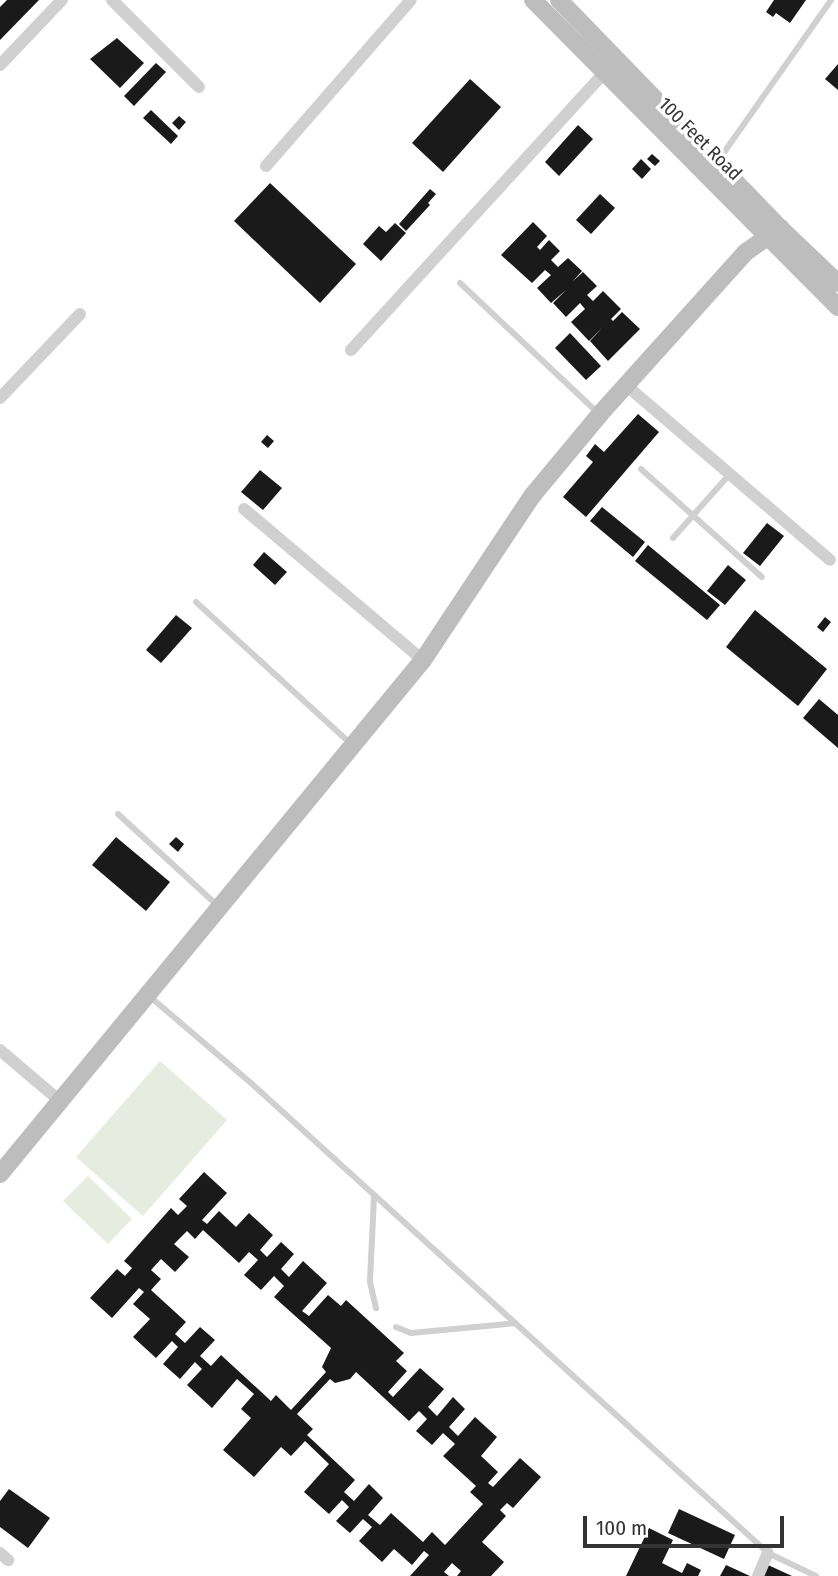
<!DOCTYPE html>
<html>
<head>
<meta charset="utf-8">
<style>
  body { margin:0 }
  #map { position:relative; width:838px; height:1576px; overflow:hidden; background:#fff; font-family:"Fira Sans Condensed",sans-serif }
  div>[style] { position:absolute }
  .green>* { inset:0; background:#e6ecdf }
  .building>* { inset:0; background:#1a1a1a }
  .lane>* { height:6px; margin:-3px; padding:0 3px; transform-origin:3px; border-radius:3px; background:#d0d0d0 }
  .street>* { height:12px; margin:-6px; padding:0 6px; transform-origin:6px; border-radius:6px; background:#d0d0d0 }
  .secondary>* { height:18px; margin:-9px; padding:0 9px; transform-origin:9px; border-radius:9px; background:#bdbdbd }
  span { translate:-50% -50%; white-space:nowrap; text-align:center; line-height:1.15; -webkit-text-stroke:7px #fff; paint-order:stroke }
  .street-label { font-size:19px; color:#333 }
  .scale { position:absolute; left:583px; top:1516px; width:201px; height:32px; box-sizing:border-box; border:4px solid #333; border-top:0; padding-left:9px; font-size:21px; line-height:24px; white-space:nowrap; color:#333; -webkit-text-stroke:5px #fff; paint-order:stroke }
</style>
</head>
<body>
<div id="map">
  <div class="green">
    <div style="clip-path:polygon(160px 1061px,227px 1120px,143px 1216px,76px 1157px)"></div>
    <div style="clip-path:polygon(88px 1176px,132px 1219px,108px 1244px,63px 1201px)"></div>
  </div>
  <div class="building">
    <div style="clip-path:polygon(7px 0,39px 0,0 40px,0 7px)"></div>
    <div style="clip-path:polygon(774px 0,806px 0,790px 23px,776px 13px,773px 17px,766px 12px)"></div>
    <div style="clip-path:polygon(117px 38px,144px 63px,120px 88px,90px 59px)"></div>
    <div style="clip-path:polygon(156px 63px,166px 72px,134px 106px,124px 96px)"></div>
    <div style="clip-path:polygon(838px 64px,838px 90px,825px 79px)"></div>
    <div style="clip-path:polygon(470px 79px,501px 107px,443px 172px,412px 143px)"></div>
    <div style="clip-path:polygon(151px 110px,178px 136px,171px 144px,143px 118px)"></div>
    <div style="clip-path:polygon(179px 116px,186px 122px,179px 130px,172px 123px)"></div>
    <div style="clip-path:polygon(578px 125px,593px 139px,559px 176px,545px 162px)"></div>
    <div style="clip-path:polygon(652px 154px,660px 161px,655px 166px,647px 159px)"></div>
    <div style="clip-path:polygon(641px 159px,651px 169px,642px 179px,632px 169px)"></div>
    <div style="clip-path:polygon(270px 183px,356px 264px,320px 303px,234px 221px)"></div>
    <div style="clip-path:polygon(430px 189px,436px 194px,428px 203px,430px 205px,406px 231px,399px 224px)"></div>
    <div style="clip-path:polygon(600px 194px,615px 208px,591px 234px,576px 220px)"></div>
    <div style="clip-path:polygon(533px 222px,547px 236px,537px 247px,540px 250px,549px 240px,560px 251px,551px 260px,558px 267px,568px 258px,582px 271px,573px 281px,583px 272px,597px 286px,587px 295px,593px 301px,603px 291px,621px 309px,611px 319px,613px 321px,622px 312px,640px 329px,608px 361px,590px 341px,603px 327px,589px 341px,571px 322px,585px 309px,580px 303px,566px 317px,553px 303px,566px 290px,551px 303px,537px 288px,551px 275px,545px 270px,532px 283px,501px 255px)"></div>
    <div style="clip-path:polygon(395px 223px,406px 233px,381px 261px,363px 244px,379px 226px,386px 232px)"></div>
    <div style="clip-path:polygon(570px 333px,601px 366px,586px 380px,555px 348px)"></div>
    <div style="clip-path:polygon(638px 414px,659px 432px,586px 517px,563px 497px,593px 462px,586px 456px,595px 444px,604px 452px)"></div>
    <div style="clip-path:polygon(267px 435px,274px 441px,268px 448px,261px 442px)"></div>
    <div style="clip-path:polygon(260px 470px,282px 488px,263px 510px,241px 492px)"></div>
    <div style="clip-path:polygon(602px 507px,645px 542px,633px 557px,590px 521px)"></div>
    <div style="clip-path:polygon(767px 523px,784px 536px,760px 566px,743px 553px)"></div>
    <div style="clip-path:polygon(648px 545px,720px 605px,707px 620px,635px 561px)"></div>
    <div style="clip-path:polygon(264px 552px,287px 572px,275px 585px,253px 565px)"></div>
    <div style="clip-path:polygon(728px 565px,746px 580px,725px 605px,707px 591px)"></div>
    <div style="clip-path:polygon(755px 610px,827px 669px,798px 706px,726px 647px)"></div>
    <div style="clip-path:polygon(176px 615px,192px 628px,161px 663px,146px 650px)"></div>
    <div style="clip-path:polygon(825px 617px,831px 622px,823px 632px,817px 627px)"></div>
    <div style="clip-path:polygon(819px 699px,838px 715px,838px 748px,803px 718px)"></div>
    <div style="clip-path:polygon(116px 837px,170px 882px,146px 911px,92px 865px)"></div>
    <div style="clip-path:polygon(176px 837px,184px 844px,178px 852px,169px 844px)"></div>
    <div style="clip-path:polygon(evenodd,204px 1172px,227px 1193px,202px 1220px,207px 1224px,219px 1211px,236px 1227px,249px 1213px,273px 1235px,260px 1250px,267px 1257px,281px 1242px,294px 1254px,281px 1269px,289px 1277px,303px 1261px,327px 1283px,302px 1311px,309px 1316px,328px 1295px,341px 1306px,346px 1300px,404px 1353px,396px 1361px,407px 1371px,388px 1392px,393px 1397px,420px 1368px,444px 1389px,428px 1407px,437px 1416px,453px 1397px,465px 1409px,449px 1427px,458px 1436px,475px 1417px,497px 1437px,481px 1456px,498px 1472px,488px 1483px,493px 1487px,520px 1458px,541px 1477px,513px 1508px,507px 1503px,500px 1510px,506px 1516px,482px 1542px,504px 1562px,491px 1576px,457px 1576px,461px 1571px,452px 1563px,444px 1572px,449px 1576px,410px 1576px,429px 1555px,424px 1551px,412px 1565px,394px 1549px,382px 1562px,359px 1541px,372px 1527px,363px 1519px,350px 1533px,336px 1521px,349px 1507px,342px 1500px,329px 1514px,304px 1492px,329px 1464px,305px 1441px,291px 1456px,281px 1447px,254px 1477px,223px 1450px,251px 1418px,241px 1409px,254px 1394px,237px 1379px,212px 1408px,187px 1385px,202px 1369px,195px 1362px,180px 1379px,163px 1364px,178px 1347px,172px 1341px,156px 1358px,133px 1337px,150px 1319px,133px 1304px,144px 1292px,139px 1288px,112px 1318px,90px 1298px,117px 1269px,125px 1276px,132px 1268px,124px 1261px,171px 1208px,178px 1215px,187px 1206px,179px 1199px,204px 1172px,203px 1230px,239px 1263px,249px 1252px,258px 1260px,244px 1275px,261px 1290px,274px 1276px,284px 1286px,274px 1297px,331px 1348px,322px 1367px,326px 1372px,291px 1410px,276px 1395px,271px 1401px,221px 1355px,211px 1366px,200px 1356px,215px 1340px,200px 1327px,185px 1343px,175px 1334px,186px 1322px,151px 1290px,161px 1279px,151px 1270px,161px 1259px,175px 1272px,189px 1257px,174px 1244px,187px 1231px,195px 1239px,203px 1230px,204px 1172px,356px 1372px,409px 1421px,419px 1411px,427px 1419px,416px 1431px,432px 1445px,443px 1433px,455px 1444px,443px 1456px,476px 1486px,470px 1492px,483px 1504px,445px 1545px,432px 1532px,423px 1542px,391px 1513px,380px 1525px,368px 1515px,383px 1498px,369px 1484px,354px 1501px,344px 1492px,355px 1480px,307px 1435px,313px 1429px,297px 1414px,330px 1379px,335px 1383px,350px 1379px,356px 1372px)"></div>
    <div style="clip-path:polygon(9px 1489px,50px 1518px,28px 1548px,0 1527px,0 1501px)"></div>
    <div style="clip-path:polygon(679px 1509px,735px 1535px,724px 1559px,668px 1533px)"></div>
    <div style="clip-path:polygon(649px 1528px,673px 1540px,662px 1563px,682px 1573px,687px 1563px,701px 1570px,698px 1576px,626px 1576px)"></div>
    <div style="clip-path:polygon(726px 1565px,750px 1576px,720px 1576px)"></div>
    <div style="clip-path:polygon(768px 1565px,792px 1576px,763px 1576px)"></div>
  </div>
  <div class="lane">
    <div style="left:718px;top:161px;width:197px;rotate:-54.9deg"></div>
    <div style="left:460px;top:283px;width:191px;rotate:43.3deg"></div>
    <div style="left:641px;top:469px;width:162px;rotate:41.8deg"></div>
    <div style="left:673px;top:538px;width:84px;rotate:-48.4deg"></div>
    <div style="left:196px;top:602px;width:212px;rotate:42.5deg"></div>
    <div style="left:118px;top:814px;width:134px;rotate:42.6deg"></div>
    <div style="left:148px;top:995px;width:135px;rotate:40.5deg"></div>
    <div style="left:251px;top:1083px;width:699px;rotate:42.27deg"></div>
    <div style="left:768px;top:1553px;width:53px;rotate:25.6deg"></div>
    <div style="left:374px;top:1196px;width:86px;rotate:92.7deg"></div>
    <div style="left:370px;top:1282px;width:27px;rotate:77deg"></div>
    <div style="left:396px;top:1327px;width:16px;rotate:22deg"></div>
    <div style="left:411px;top:1333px;width:105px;rotate:-5.4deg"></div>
  </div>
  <div class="street">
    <div style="left:112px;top:0;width:123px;rotate:45deg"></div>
    <div style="left:0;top:65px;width:90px;rotate:-46.4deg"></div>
    <div style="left:266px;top:166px;width:220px;rotate:-48.9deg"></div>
    <div style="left:351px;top:350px;width:375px;rotate:-47.6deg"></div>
    <div style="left:627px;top:386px;width:267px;rotate:40.6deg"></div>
    <div style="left:0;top:398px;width:116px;rotate:-46.4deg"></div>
    <div style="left:244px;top:509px;width:234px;rotate:40.2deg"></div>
    <div style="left:0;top:1050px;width:79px;rotate:40.4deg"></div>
    <div style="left:0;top:1553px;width:11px;rotate:41deg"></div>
    <div style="left:758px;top:1576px;width:25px;rotate:-67deg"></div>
  </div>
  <div class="secondary">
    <div style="left:533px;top:0;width:433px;rotate:45.2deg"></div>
    <div style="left:559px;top:0;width:318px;rotate:45.9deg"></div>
    <div style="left:780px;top:228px;width:80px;rotate:43.5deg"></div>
    <div style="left:0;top:1174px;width:666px;rotate:-50.55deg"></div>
    <div style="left:423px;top:660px;width:197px;rotate:-56.4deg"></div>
    <div style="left:532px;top:496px;width:107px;rotate:-50.3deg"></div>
    <div style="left:600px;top:414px;width:218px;rotate:-48deg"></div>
    <div style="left:746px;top:252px;width:42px;rotate:-35.2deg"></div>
  </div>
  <div class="street-label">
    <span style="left:700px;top:139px;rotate:45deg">100 Feet Road</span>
  </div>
  <div class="scale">100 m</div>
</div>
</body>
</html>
